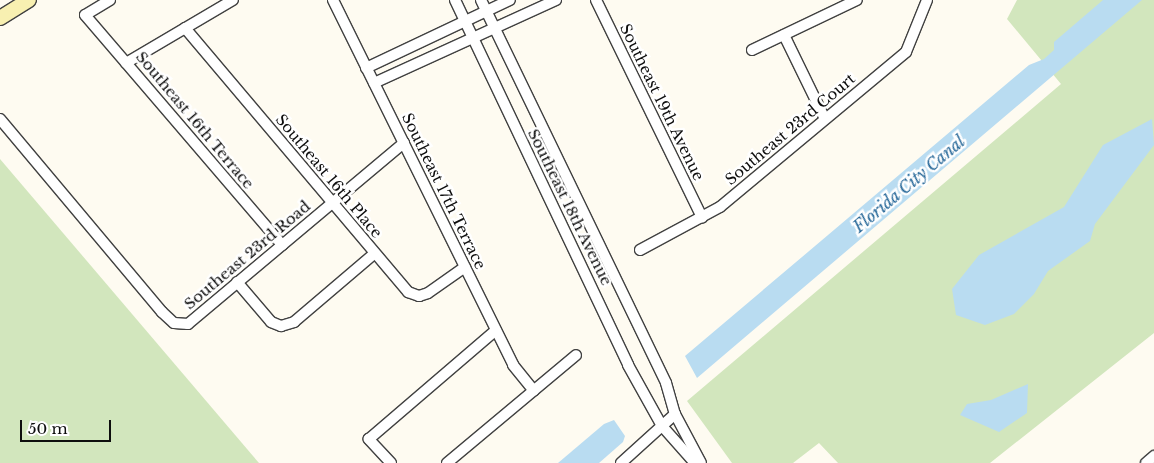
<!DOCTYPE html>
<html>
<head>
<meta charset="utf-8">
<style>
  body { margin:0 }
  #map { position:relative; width:1154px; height:463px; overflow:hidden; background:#fefbf1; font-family:"Libre Baskerville",serif }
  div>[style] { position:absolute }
  .green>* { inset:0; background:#d2e6bd }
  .water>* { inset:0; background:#b9dcf1 }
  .roads { filter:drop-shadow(1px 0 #414141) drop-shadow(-1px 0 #414141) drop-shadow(0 1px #414141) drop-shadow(0 -1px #414141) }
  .minor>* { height:10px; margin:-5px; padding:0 5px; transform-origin:5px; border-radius:5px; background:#fff }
  .secondary>* { height:14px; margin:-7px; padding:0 7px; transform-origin:7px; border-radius:7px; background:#f8f0b1 }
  span { translate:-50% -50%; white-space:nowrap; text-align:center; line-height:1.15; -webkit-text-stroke:5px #fff; paint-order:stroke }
  .street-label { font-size:15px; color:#0e0e0e }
  .water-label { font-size:16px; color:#216496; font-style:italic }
  .scale { position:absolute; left:20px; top:420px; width:91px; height:22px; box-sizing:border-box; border:2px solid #0e0e0e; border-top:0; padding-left:6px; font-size:15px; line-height:18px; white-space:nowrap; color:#0e0e0e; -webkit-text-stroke:4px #fff; paint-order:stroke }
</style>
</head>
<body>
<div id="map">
  <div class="green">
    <div style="clip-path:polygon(1017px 0,1154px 0,1154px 333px,990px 463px,838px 463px,819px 443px,793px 463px,732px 463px,687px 401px,1061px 84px,1007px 19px)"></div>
    <div style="clip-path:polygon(0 159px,259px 463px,0 463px)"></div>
  </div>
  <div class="water">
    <div style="clip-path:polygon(1103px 0,1142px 0,697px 378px,685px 356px,1029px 65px,1044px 59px,1054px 50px,1054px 42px)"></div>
    <div style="clip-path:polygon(1152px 119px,1154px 145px,1095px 224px,1090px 241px,1048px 271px,1034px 294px,1014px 314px,985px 325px,956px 315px,952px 289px,979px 255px,1064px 207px,1103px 145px)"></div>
    <div style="clip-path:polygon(1028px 384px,1027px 413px,999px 432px,960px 415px,967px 404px,991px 400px)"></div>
    <div style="clip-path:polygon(614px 420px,625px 436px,623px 442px,599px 463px,558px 463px,604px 424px)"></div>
  </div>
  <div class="roads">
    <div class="minor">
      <div style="left:110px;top:0;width:29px;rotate:149deg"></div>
      <div style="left:85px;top:15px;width:303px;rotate:49.4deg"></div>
      <div style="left:333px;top:0;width:407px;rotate:63.7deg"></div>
      <div style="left:513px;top:365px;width:33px;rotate:51deg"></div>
      <div style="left:455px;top:0;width:404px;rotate:64.6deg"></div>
      <div style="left:628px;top:365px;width:70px;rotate:60.9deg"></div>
      <div style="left:662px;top:426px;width:50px;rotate:48.3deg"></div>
      <div style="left:481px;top:0;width:425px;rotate:64.2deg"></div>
      <div style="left:666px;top:383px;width:32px;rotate:74deg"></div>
      <div style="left:675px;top:414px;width:55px;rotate:62deg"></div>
      <div style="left:596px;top:0;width:242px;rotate:64deg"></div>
      <div style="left:185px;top:28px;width:346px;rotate:49.8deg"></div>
      <div style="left:408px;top:292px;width:12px;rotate:20deg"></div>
      <div style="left:419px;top:296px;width:9px;rotate:-18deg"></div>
      <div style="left:428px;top:293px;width:45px;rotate:-35.1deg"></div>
      <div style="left:784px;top:35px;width:93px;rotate:64deg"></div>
      <div style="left:752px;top:50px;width:116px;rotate:-25.5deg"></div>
      <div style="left:126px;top:63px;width:124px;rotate:-30.5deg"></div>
      <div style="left:366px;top:68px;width:159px;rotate:-25.3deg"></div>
      <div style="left:374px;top:83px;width:200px;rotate:-24.5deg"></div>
      <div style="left:0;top:119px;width:252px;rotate:50deg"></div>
      <div style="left:162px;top:312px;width:16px;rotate:43deg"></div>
      <div style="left:174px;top:323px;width:14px;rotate:4deg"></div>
      <div style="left:188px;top:324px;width:282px;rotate:-40deg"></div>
      <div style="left:640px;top:250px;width:91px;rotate:-28.3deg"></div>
      <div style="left:720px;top:207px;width:242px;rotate:-39.8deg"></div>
      <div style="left:906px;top:52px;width:56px;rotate:-68deg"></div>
      <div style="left:237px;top:282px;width:52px;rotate:49.6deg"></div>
      <div style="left:271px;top:322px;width:11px;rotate:22deg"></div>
      <div style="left:281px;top:326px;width:14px;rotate:-17deg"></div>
      <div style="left:294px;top:322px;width:106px;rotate:-40.4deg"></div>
      <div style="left:391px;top:463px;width:33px;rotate:-133deg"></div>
      <div style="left:369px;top:439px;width:167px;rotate:-40.6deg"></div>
      <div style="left:447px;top:463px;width:168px;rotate:-39.9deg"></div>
      <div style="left:621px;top:463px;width:73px;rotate:-42.2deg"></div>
      <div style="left:1146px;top:463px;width:11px;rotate:-41deg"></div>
    </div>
    <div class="secondary">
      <div style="left:0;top:18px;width:34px;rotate:-32deg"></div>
    </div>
  </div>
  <div class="street-label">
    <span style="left:662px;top:102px;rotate:64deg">Southeast 19th Avenue</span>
    <span style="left:195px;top:120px;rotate:50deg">Southeast 16th Terrace</span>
    <span style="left:790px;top:129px;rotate:-40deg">Southeast 23rd Court</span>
    <span style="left:329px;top:176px;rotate:50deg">Southeast 16th Place</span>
    <span style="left:444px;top:191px;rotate:64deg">Southeast 17th Terrace</span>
    <span style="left:570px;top:207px;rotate:64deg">Southeast 18th Avenue</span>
    <span style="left:247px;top:255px;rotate:-40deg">Southeast 23rd Road</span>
  </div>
  <div class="water-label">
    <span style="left:909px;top:184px;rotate:-40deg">Florida City Canal</span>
  </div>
  <div class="scale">50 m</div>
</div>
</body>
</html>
